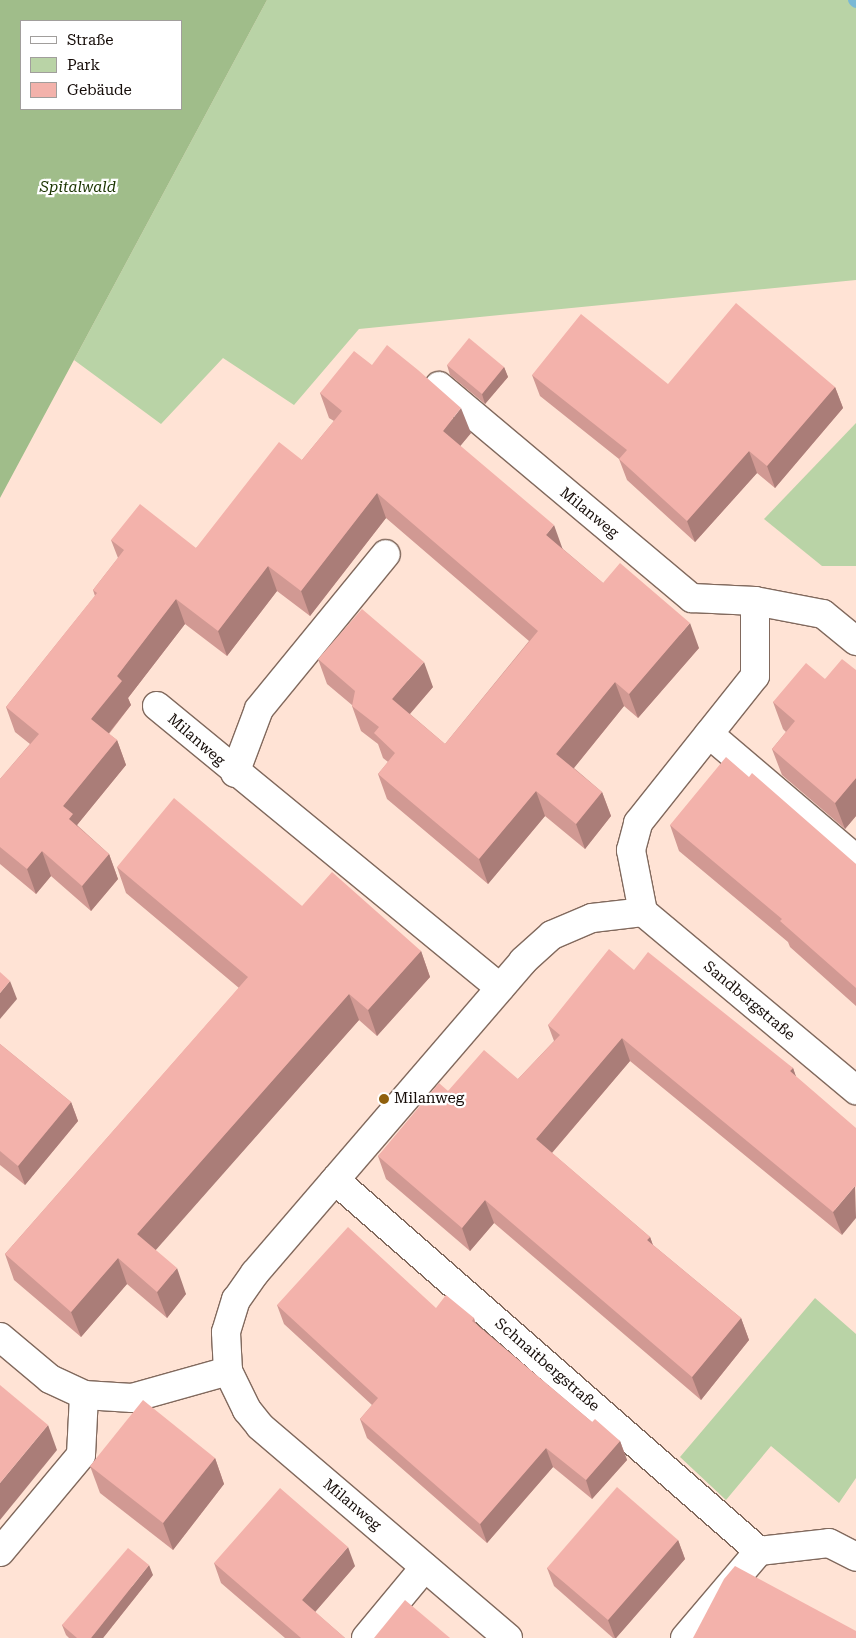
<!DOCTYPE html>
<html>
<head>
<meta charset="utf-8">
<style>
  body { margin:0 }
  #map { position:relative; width:856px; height:1638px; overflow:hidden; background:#ffe3d5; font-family:"Roboto Serif",serif }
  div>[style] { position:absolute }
  .green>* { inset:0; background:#b9d3a6 }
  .forest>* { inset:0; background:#a0bd8a }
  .stream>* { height:12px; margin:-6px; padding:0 6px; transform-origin:6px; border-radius:6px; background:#7ab9d5 }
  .roads { filter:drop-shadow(1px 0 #81695d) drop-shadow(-1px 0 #81695d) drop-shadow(0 1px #81695d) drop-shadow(0 -1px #81695d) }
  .minor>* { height:28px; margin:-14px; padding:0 14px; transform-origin:14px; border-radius:14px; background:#fff }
  .wall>* { inset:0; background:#d19993 }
  .shaded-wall>* { inset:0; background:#aa7d78 }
  .building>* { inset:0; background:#f3b2ab }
  .dots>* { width:14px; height:14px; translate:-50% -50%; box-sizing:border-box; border:2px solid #fff; border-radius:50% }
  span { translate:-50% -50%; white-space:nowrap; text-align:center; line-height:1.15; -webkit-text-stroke:4.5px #fff; paint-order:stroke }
  .park-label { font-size:15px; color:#1a3400; font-style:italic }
  .street-label { font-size:15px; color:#150c08 }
  .poi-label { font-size:15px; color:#150c08 }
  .left { translate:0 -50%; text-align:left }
  .legend { position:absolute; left:20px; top:20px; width:162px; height:90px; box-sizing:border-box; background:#fff; border:1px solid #a19e9c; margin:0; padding:6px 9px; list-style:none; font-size:15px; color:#150c08 }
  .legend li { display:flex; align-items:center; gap:10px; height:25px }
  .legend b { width:25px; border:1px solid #a19e9c }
</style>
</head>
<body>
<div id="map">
  <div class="green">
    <div style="clip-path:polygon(267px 0,856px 0,856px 280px,359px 329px,294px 405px,223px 358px,161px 424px,74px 360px)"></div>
    <div style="clip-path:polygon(856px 423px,856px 566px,822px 566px,764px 519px)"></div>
    <div style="clip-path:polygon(815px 1298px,856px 1334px,856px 1478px,839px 1503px,771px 1446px,726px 1500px,680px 1457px)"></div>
  </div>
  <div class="forest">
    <div style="clip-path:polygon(evenodd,0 0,267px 0,0 498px,0 0,21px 21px,181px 21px,181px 109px,21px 109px,21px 21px)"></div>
  </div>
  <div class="stream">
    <div style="left:854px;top:0;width:3px;rotate:45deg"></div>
  </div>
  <div class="roads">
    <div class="minor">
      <div style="left:439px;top:386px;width:330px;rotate:40deg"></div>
      <div style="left:692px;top:598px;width:63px;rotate:2.7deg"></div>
      <div style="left:755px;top:601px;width:69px;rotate:10.8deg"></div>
      <div style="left:823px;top:614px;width:43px;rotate:39.3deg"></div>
      <div style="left:157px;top:706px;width:444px;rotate:39.4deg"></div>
      <div style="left:709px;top:734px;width:193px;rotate:40.4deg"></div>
      <div style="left:235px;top:773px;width:68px;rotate:-69.4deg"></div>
      <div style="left:259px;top:709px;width:200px;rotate:-50.7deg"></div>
      <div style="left:643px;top:912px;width:63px;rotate:-101deg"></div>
      <div style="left:631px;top:850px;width:28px;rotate:-75deg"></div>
      <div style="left:638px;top:823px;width:188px;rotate:-51.5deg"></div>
      <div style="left:755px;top:676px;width:75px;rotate:-90deg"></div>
      <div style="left:643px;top:912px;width:278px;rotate:39.9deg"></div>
      <div style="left:335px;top:1180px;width:563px;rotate:41.19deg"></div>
      <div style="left:0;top:1337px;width:65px;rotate:40deg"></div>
      <div style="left:50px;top:1379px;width:38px;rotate:25deg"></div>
      <div style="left:84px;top:1395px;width:48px;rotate:3.6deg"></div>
      <div style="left:132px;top:1398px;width:100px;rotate:-15.7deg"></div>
      <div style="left:0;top:1552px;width:126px;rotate:-50.1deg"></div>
      <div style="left:81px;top:1455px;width:60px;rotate:-87.1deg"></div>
      <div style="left:366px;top:1638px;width:92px;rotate:-50.3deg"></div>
      <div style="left:508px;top:1638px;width:326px;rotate:-139.5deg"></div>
      <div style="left:260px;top:1426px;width:21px;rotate:-129deg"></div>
      <div style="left:247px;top:1410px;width:43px;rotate:-116deg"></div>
      <div style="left:228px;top:1371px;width:39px;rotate:-93deg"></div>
      <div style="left:226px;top:1332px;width:34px;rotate:-73deg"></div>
      <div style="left:236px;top:1300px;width:33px;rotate:-55deg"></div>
      <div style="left:255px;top:1273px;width:411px;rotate:-49.3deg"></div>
      <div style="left:523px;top:961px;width:39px;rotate:-42deg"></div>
      <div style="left:552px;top:935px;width:43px;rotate:-23deg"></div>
      <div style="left:592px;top:918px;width:51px;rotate:-6.7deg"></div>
      <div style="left:685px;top:1638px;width:114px;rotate:-49.6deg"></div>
      <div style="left:759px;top:1551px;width:70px;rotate:-6.5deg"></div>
      <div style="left:829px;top:1543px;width:30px;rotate:27deg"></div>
    </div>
  </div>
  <div class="wall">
    <div style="clip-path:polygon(372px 365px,471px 433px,460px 446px,563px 549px,603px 583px,699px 648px,638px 718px,624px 706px,574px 768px,602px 792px,611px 816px,585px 849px,545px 816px,488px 884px,387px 799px,378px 774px,388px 762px,383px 758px,378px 744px,361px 731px,352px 706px,352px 705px,327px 684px,318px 659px,433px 687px,410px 714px,445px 744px,529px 641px,386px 518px,310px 616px,277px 591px,227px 656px,185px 624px,128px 698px,131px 705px,109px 734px,117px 740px,126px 765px,77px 825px,109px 854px,118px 879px,91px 911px,51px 876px,36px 894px,0 864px,0 779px,30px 744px,15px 732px,6px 707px,95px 596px,93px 590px,118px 558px,111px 540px,196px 548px,302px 460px,334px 421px,329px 418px,320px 393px)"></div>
    <div style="clip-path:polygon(447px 365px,504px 367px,508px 377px,485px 404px,450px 375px)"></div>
    <div style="clip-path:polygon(532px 375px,668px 384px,835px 387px,843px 408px,775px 488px,757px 473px,695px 542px,627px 480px,619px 459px,540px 396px)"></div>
    <div style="clip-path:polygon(856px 670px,856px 816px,845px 829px,782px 775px,772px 749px,786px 732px,783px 729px,773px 702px,825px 679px)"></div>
    <div style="clip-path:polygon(670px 825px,856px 864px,856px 1006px,790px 947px,788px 942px,679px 851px)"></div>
    <div style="clip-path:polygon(117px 867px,302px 906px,421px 951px,430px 977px,377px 1036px,359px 1020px,155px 1250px,186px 1294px,167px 1318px,127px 1284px,81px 1337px,14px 1280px,5px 1254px,239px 988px,126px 893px)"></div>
    <div style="clip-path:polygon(634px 970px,793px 1068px,796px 1077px,842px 1235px,630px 1061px,552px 1153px,650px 1237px,653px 1245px,741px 1318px,749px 1340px,701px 1400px,494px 1223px,470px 1251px,386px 1179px,378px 1156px,448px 1091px,518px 1079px,554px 1041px,548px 1025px)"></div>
    <div style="clip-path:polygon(0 1044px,71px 1102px,78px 1121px,25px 1185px,0 1165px)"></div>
    <div style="clip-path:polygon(277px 1305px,436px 1308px,474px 1318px,476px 1324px,592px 1422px,620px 1441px,627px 1460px,592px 1499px,553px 1467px,487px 1543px,367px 1438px,360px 1419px,372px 1405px,284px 1324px)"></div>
    <div style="clip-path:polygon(215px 1458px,224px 1484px,173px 1550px,100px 1493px,90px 1466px)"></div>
    <div style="clip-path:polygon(678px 1540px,685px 1559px,616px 1638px,613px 1638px,554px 1586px,547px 1568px)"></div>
    <div style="clip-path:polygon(214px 1563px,355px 1566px,315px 1612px,345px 1638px,285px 1638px,221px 1583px)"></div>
    <div style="clip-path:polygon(153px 1575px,103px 1638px,69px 1638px,66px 1635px,62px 1625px)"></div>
  </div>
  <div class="shaded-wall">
    <div style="clip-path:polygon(504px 367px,508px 377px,485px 404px,482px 394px)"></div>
    <div style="clip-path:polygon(835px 387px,843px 408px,775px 488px,767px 466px)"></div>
    <div style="clip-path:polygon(461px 408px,471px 433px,452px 456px,443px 431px)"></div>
    <div style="clip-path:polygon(749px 451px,757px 473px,695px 542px,687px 521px)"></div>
    <div style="clip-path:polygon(377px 493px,386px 518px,310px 616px,301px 591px)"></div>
    <div style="clip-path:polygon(554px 525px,563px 550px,546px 535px)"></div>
    <div style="clip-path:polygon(268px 566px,277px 591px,227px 656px,218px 631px)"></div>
    <div style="clip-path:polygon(176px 599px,185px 624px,128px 698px,131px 705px,100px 744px,91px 719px,117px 676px)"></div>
    <div style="clip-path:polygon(690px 623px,699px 648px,638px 718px,629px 694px)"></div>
    <div style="clip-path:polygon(424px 662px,433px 687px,401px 724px,392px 699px)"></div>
    <div style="clip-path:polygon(615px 682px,624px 706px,565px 779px,556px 754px)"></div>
    <div style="clip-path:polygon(117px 740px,126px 765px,77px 825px,82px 839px,78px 844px,63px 806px)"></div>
    <div style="clip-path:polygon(856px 778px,856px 816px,845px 829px,835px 803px)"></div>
    <div style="clip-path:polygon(536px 791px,545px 816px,488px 884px,479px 859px)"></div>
    <div style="clip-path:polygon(602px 792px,611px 816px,585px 849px,576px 824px)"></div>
    <div style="clip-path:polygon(42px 851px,51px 876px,36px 894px,27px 869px)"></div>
    <div style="clip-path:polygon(109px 854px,118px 879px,91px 911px,82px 886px)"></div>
    <div style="clip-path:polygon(421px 951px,430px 977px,377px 1036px,368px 1010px)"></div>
    <div style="clip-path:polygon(10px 981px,17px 999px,0 1019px,0 993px)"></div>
    <div style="clip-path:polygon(349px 994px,359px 1020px,147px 1260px,137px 1234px)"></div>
    <div style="clip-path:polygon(622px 1038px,630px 1061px,544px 1162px,536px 1139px)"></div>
    <div style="clip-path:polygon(793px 1068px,801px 1091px,790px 1071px)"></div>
    <div style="clip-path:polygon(71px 1102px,78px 1121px,25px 1185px,18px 1166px)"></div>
    <div style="clip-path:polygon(855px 1186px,856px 1218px,842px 1235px,833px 1212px)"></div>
    <div style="clip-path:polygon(485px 1200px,494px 1223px,470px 1251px,462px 1228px)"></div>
    <div style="clip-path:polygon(650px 1237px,658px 1260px,647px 1240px)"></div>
    <div style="clip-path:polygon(118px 1258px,127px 1284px,81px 1337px,71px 1312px)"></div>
    <div style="clip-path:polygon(177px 1268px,186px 1294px,167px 1318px,157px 1292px)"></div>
    <div style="clip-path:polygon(741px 1318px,749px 1340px,701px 1400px,692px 1377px)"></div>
    <div style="clip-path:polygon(48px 1425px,57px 1450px,0 1520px,0 1483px)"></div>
    <div style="clip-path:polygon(620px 1441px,627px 1460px,592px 1499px,586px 1480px)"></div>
    <div style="clip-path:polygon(546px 1448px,553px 1467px,487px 1543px,480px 1524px)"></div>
    <div style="clip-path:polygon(215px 1458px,224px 1484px,173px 1550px,163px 1523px)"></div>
    <div style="clip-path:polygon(678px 1540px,685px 1559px,616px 1638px,615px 1638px,608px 1620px)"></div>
    <div style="clip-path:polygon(348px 1547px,355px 1566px,309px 1619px,302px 1600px)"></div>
    <div style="clip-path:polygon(149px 1565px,153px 1575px,103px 1638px,91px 1638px)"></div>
  </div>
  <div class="building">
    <div style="clip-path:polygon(736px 303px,835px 387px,767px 466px,749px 451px,687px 521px,619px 459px,627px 450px,532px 375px,581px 314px,668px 384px)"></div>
    <div style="clip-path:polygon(469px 338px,504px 367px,482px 394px,447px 365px)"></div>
    <div style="clip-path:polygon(387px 345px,418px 370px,461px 408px,443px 431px,554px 525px,546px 535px,603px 583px,620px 563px,690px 623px,629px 694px,615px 682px,556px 754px,602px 792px,576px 824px,536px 791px,479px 859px,378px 774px,395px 753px,374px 733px,379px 727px,352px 706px,355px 691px,318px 659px,362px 609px,424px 662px,392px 699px,445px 744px,538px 631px,377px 493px,301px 591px,268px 566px,218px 631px,176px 599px,117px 676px,122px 681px,91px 719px,117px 740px,63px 806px,73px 814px,69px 819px,109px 854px,82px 886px,42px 851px,27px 869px,0 847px,0 779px,39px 734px,6px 707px,97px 593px,93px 590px,124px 550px,111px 540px,140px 504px,196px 548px,279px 442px,302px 460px,342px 411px,320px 393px,354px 351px,372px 365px)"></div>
    <div style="clip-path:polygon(842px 659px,856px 670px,856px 778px,835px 803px,772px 749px,795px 721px,773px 702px,806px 663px,825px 679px)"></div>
    <div style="clip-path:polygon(726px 757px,749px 777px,752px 773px,856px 864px,856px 988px,780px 921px,782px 919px,670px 825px)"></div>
    <div style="clip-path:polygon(174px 798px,302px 906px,332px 872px,421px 951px,368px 1010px,349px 994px,137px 1234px,177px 1268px,157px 1292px,118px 1258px,71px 1312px,5px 1254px,248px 977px,117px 867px)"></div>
    <div style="clip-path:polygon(609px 949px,634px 970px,648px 952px,793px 1068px,790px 1071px,856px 1128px,856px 1188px,855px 1186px,833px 1212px,622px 1038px,536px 1139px,650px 1237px,647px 1240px,741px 1318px,692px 1377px,485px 1200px,462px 1228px,378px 1156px,439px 1083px,448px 1091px,484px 1050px,518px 1079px,560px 1035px,548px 1025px)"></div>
    <div style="clip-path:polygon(0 972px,10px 981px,0 993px)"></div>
    <div style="clip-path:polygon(0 1044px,71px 1102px,18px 1166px,0 1151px)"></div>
    <div style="clip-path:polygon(348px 1227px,436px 1308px,446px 1295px,474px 1318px,472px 1321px,592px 1422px,595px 1419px,620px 1441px,586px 1480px,546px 1448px,480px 1524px,360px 1419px,378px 1398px,277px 1305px)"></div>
    <div style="clip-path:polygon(0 1385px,48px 1425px,0 1483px)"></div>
    <div style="clip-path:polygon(143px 1400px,215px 1458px,163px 1523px,90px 1466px)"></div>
    <div style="clip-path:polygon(617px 1487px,678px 1540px,608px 1620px,547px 1568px)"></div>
    <div style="clip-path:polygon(280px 1488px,348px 1547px,302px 1600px,345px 1638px,301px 1638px,214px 1563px)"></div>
    <div style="clip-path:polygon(128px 1548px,149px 1565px,91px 1638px,77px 1638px,62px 1625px)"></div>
    <div style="clip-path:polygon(735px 1566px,856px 1631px,856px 1638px,693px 1638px,724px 1579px)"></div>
    <div style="clip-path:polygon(405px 1600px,450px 1638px,374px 1638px)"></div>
  </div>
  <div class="dots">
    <div style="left:384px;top:1099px;background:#90600d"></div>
  </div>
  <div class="park-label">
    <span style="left:78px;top:188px">Spitalwald</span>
  </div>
  <div class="street-label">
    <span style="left:589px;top:513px;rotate:39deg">Milanweg</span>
    <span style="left:196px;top:740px;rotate:41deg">Milanweg</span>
    <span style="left:749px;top:1001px;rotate:40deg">Sandbergstraße</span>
    <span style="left:547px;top:1365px;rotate:41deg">Schnaitbergstraße</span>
    <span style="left:352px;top:1505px;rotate:40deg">Milanweg</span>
  </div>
  <div class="poi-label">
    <span class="left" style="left:394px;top:1099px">Milanweg</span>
  </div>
  <ul class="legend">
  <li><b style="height:6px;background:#fff"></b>Straße</li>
  <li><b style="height:14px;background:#b9d3a6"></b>Park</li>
  <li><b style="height:14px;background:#f3b2ab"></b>Gebäude</li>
  </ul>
</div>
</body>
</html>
